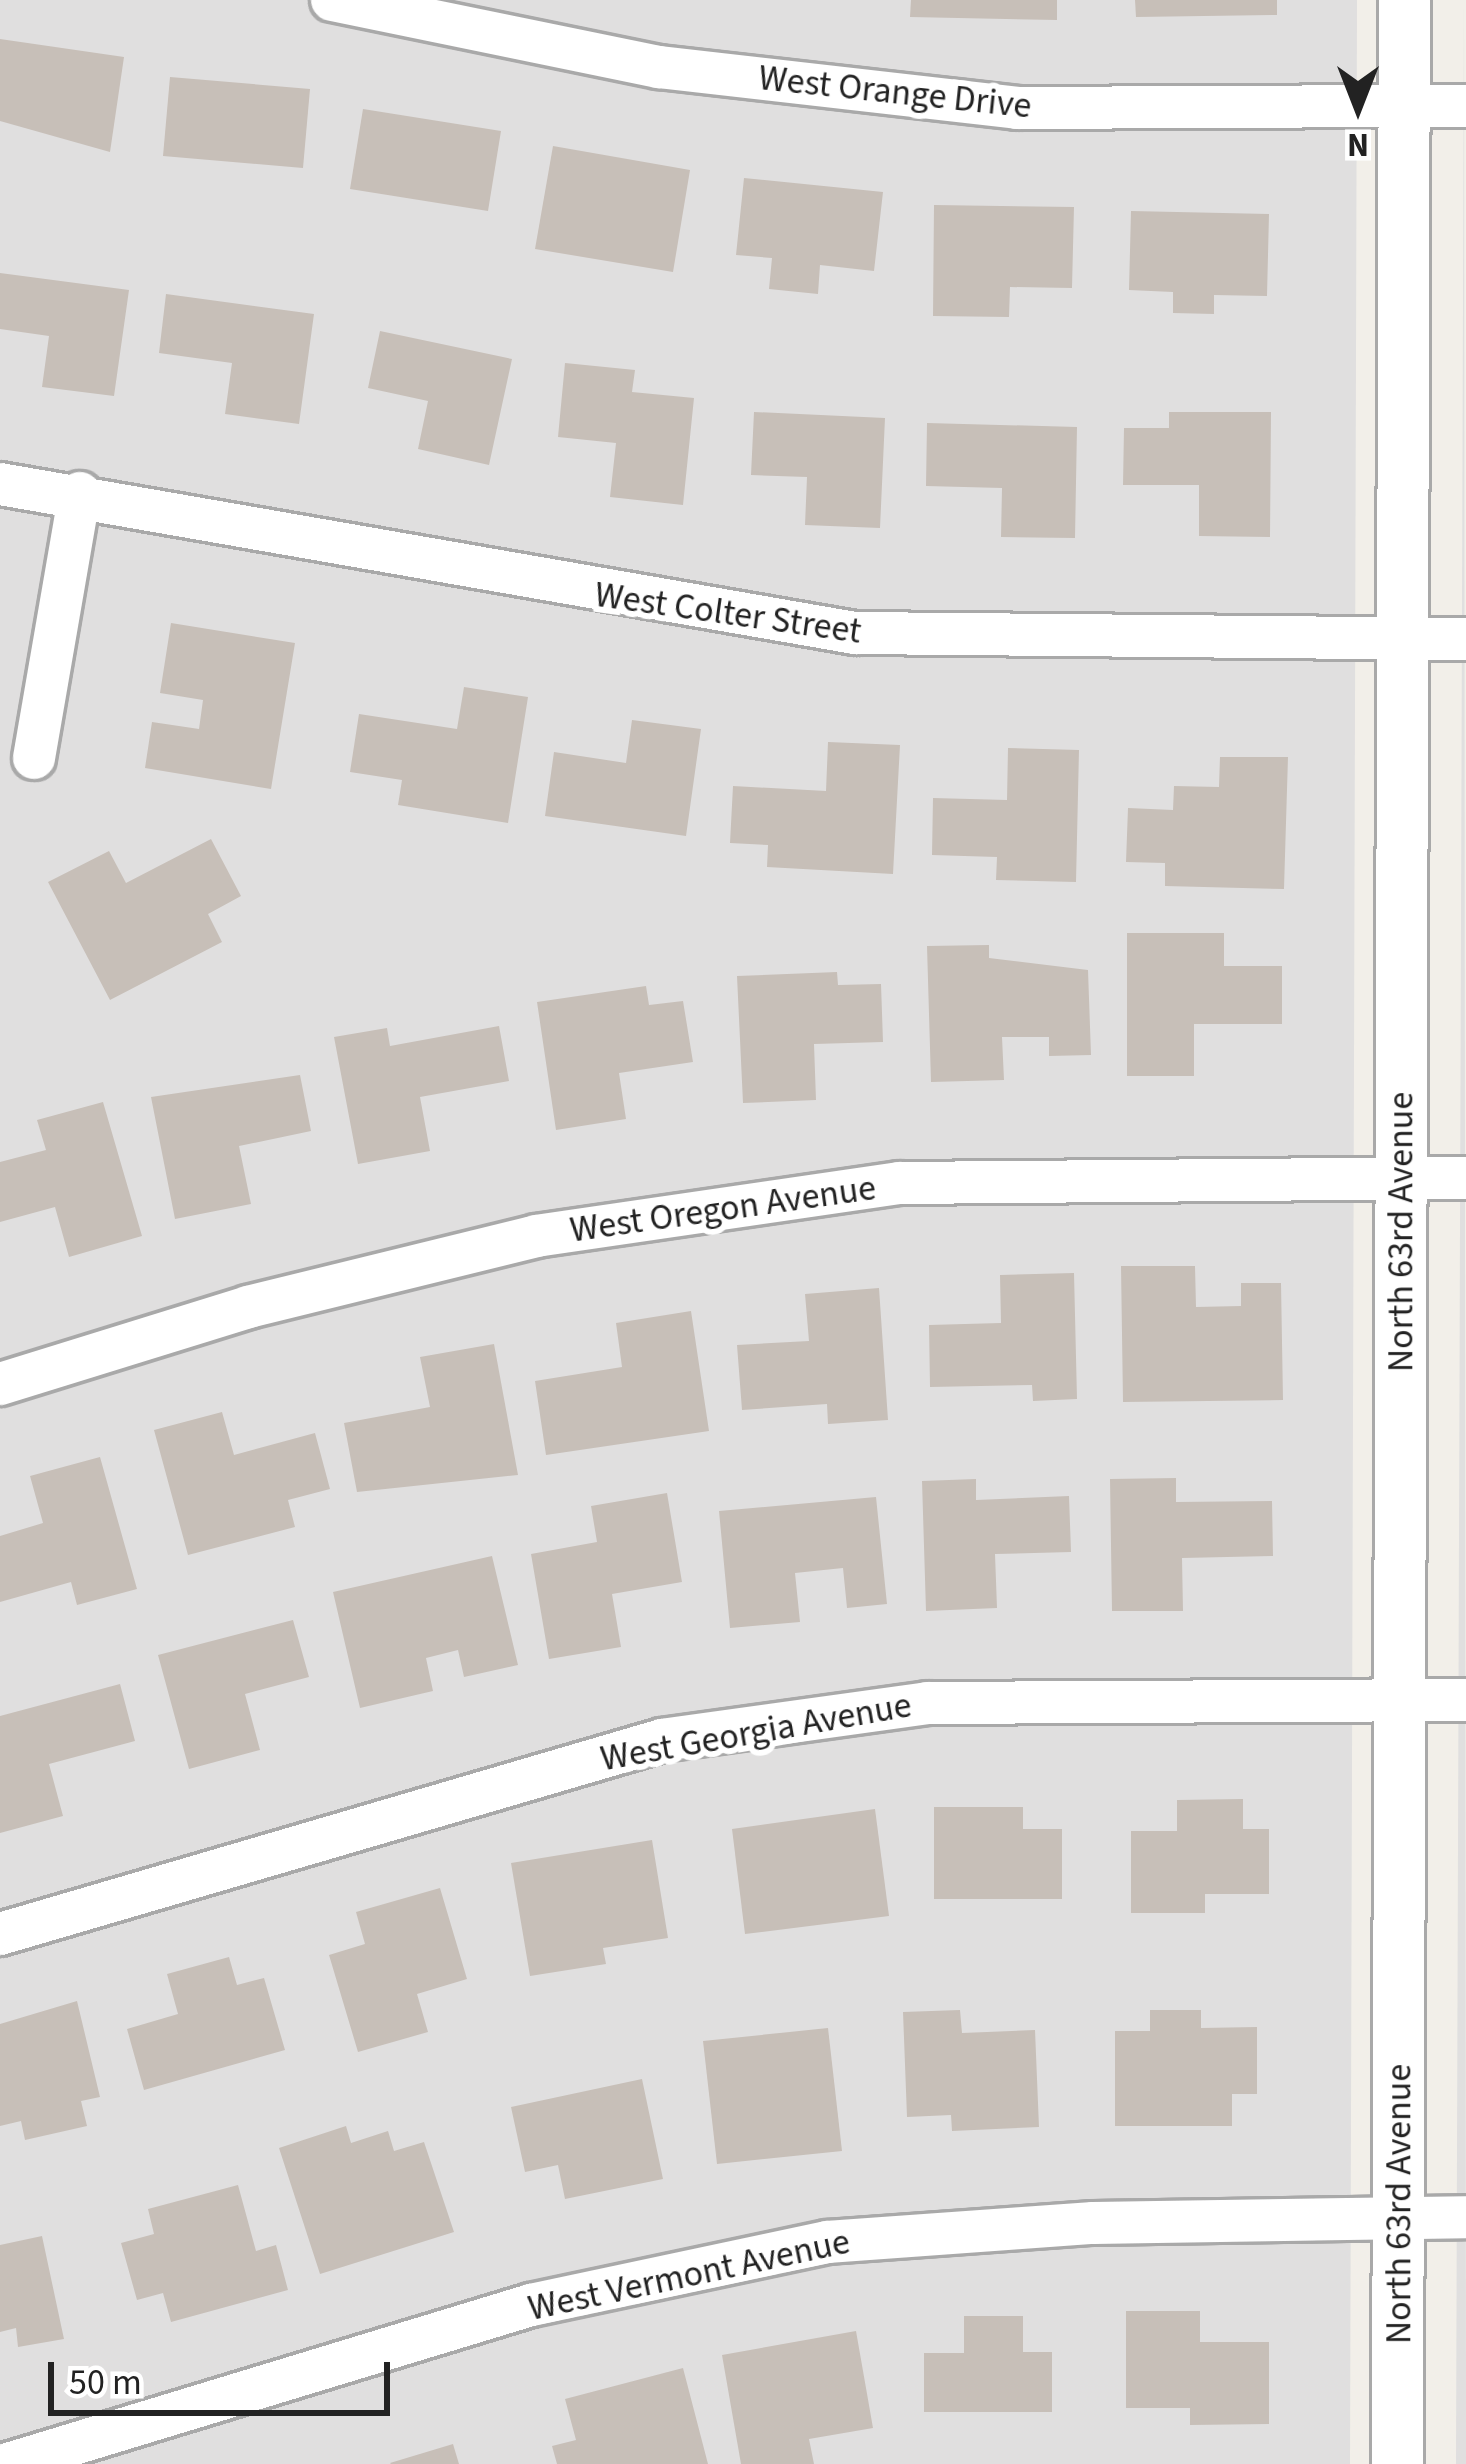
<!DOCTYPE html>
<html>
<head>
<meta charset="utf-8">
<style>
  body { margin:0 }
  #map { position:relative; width:1466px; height:2464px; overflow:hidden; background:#f2efe9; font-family:"Source Sans 3",sans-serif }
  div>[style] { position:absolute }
  .residential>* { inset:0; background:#e0dfdf }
  .building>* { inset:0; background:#c7bfb8 }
  .roads { filter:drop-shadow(3px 0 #a9a9a9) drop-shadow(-3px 0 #a9a9a9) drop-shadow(0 3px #a9a9a9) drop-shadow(0 -3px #a9a9a9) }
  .minor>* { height:42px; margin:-21px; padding:0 21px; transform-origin:21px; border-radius:21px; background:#fff }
  .tertiary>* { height:51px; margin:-25.5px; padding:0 25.5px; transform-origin:25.5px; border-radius:25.5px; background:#fff }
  span { translate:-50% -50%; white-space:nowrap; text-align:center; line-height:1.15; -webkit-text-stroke:12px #fff; paint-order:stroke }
  .street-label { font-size:36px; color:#222 }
  .north { position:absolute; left:1298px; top:48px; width:120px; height:120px; -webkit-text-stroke:9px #fff; paint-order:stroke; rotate:180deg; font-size:33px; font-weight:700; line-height:48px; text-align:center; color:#222 }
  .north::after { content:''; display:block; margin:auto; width:42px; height:54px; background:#222; clip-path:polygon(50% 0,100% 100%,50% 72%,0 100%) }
  .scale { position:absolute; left:48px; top:2362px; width:342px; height:54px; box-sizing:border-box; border:6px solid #222; border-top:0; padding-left:15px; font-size:36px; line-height:42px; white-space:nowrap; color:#222; -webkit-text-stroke:9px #fff; paint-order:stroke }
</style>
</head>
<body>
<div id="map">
  <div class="residential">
    <div style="clip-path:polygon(0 0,1357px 0,1350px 2464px,0 2464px)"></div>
    <div style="clip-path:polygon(1464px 0,1466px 2464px,1456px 2464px)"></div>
  </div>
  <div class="building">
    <div style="clip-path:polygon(911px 0,1057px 0,1057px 20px,910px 17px)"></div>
    <div style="clip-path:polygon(1135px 0,1277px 0,1277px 15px,1136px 17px)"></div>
    <div style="clip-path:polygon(0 39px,124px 57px,110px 152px,0 121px)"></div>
    <div style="clip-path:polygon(170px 77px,310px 89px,303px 168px,163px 156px)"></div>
    <div style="clip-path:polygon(363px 109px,501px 131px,488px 211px,350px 189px)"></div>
    <div style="clip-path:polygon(553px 146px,690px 170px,673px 272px,535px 249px)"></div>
    <div style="clip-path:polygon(744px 178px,883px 192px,874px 271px,820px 265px,818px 294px,769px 289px,772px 258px,736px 255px)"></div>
    <div style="clip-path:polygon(934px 205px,1074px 207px,1072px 288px,1010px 287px,1009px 317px,933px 316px)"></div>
    <div style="clip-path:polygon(1131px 211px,1269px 214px,1267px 296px,1214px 295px,1214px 314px,1173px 313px,1173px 292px,1129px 290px)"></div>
    <div style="clip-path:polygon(0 273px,129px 290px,114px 396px,42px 387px,49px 336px,0 329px)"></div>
    <div style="clip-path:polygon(166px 294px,314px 314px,299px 424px,225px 414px,232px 363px,159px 353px)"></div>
    <div style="clip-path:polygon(380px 331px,512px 359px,489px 465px,418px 449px,428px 401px,368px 388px)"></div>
    <div style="clip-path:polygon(565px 363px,635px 370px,632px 392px,694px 398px,683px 505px,610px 497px,616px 443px,558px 437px)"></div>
    <div style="clip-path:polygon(754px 412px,885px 418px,880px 528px,805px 525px,807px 477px,751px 475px)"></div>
    <div style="clip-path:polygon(1169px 412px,1271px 412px,1270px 537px,1199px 536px,1199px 485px,1123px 485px,1124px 428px,1169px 428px)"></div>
    <div style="clip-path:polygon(927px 423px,1077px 427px,1075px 538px,1001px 537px,1002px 488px,926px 486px)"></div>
    <div style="clip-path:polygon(171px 623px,295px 643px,271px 789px,145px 768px,152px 722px,199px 729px,203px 700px,160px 693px)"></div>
    <div style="clip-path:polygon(464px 687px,528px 697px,508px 823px,398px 805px,402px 780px,350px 772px,359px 714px,457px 729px)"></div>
    <div style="clip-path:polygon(632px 720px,701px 729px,686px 836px,545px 816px,554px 752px,626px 763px)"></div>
    <div style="clip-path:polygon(828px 742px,900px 745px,893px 874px,767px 867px,768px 845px,730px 843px,733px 786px,826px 791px)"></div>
    <div style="clip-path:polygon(1008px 748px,1079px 750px,1076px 882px,996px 880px,997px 857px,932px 855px,933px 798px,1007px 800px)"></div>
    <div style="clip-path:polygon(1220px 757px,1288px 757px,1284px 889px,1165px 886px,1165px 863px,1126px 862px,1128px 808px,1173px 810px,1174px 786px,1219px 787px)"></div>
    <div style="clip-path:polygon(211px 839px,241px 896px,208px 914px,222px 942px,110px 1000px,48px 882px,109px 851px,126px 883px)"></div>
    <div style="clip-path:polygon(1127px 933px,1224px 933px,1224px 966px,1282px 966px,1282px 1024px,1194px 1024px,1194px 1076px,1127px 1076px)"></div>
    <div style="clip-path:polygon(989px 945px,989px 958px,1088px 970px,1091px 1055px,1049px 1056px,1049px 1037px,1002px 1037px,1004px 1080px,931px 1082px,927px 946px)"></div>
    <div style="clip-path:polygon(837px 972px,838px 985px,881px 984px,883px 1042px,814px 1044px,816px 1100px,743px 1103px,737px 976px)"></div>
    <div style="clip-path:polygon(646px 986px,649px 1005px,683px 1001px,693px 1062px,619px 1073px,626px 1119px,556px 1130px,537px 1002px)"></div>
    <div style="clip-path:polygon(499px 1026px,509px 1081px,420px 1097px,430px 1151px,358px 1164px,334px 1037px,387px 1028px,390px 1046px)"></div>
    <div style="clip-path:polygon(300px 1075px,311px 1131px,239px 1146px,251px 1204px,175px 1219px,151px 1097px)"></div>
    <div style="clip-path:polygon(103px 1102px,142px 1236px,69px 1257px,55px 1207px,0 1222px,0 1162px,46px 1150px,37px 1120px)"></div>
    <div style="clip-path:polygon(1121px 1266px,1195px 1266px,1196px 1307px,1241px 1306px,1241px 1283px,1281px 1283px,1283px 1400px,1123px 1402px)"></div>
    <div style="clip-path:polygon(1074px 1273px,1077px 1399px,1033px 1401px,1032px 1385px,930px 1387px,929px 1325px,1001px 1323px,1000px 1275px)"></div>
    <div style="clip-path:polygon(879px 1288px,888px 1420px,828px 1424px,827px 1404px,742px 1410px,737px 1345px,809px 1341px,805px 1294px)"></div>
    <div style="clip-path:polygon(691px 1311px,709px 1431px,546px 1455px,535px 1381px,622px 1367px,616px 1323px)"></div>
    <div style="clip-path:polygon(494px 1344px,518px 1475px,357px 1492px,344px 1423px,430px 1407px,420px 1357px)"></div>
    <div style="clip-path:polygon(222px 1412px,234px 1455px,315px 1433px,330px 1489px,288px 1500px,295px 1527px,188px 1555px,154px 1430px)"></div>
    <div style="clip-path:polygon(100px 1457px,137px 1589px,77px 1605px,71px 1582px,0 1602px,0 1536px,43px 1523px,30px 1476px)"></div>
    <div style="clip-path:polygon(1176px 1478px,1176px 1502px,1272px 1501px,1273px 1556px,1182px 1558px,1183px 1611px,1112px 1611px,1110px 1479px)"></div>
    <div style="clip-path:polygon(976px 1479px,976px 1500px,1069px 1496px,1071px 1552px,995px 1554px,997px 1608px,926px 1611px,922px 1481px)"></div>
    <div style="clip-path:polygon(667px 1493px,682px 1582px,612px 1594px,621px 1647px,549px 1659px,531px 1554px,597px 1542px,591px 1506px)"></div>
    <div style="clip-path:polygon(876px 1497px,887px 1604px,847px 1608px,843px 1568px,795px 1573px,800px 1622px,730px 1628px,719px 1511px)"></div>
    <div style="clip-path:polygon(492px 1556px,518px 1665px,464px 1677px,458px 1650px,426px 1658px,433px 1691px,360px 1708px,333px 1592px)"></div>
    <div style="clip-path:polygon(293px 1620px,309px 1677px,245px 1694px,260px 1750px,189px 1769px,158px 1655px)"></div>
    <div style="clip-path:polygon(120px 1684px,135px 1741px,49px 1764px,63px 1816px,0 1833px,0 1716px)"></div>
    <div style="clip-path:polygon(1243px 1799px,1243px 1829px,1269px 1829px,1269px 1894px,1205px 1894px,1205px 1913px,1131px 1913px,1131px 1831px,1177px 1831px,1177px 1800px)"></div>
    <div style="clip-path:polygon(934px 1807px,1023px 1807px,1023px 1829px,1062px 1829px,1062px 1899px,934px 1899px)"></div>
    <div style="clip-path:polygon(875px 1809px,889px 1916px,745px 1934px,732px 1829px)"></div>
    <div style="clip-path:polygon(652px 1840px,668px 1938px,603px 1948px,606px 1964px,530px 1976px,511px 1863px)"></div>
    <div style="clip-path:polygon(440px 1888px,467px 1979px,417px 1994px,428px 2032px,358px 2052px,329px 1955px,365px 1944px,356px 1912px)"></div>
    <div style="clip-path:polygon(229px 1957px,237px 1985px,264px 1978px,285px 2050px,144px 2090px,127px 2029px,178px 2014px,167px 1974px)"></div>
    <div style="clip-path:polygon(77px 2001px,100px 2097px,81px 2101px,87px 2126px,25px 2140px,21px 2121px,0 2126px,0 2024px)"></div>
    <div style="clip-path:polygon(960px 2010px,962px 2033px,1035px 2030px,1039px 2127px,952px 2131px,951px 2115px,907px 2117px,903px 2012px)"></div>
    <div style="clip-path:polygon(1150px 2010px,1201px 2010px,1201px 2028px,1257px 2027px,1257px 2094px,1232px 2094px,1232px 2126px,1115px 2126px,1115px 2031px,1150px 2031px)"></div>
    <div style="clip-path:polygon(828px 2028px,842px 2151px,717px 2164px,703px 2041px)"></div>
    <div style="clip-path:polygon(642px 2079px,663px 2179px,565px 2199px,558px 2165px,525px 2172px,511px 2107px)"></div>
    <div style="clip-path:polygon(346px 2126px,351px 2143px,388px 2131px,394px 2151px,424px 2142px,454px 2232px,320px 2274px,279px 2148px)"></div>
    <div style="clip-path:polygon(238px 2185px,256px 2251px,276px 2245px,288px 2290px,171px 2322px,163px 2293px,137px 2300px,121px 2243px,154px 2234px,148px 2209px)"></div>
    <div style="clip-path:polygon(42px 2236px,64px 2339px,18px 2347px,16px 2328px,0 2332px,0 2245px)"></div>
    <div style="clip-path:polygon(1126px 2311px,1200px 2311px,1200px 2342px,1269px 2342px,1269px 2424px,1190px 2425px,1190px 2408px,1126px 2408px)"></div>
    <div style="clip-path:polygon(964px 2316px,1023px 2316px,1023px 2352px,1052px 2352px,1052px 2412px,924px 2412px,924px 2353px,964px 2353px)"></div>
    <div style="clip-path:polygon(856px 2331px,873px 2428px,809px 2439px,814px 2464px,741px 2464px,722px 2355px)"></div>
    <div style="clip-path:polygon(683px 2368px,708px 2464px,557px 2464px,552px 2446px,576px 2440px,565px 2399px)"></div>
    <div style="clip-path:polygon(453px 2444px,459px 2464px,391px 2464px,390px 2463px)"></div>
  </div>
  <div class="roads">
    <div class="minor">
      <div style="left:332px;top:0;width:334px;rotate:11.6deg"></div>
      <div style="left:659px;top:67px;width:360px;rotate:6.5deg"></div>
      <div style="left:1017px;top:108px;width:449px;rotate:-0.3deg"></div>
      <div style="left:0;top:484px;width:868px;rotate:9.89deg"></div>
      <div style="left:855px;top:633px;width:611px;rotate:0.56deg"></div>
      <div style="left:34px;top:758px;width:269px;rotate:-80.2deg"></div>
      <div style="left:0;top:1384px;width:260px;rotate:-17.2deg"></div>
      <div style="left:248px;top:1307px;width:297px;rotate:-13.8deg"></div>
      <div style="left:536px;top:1236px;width:367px;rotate:-8.3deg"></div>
      <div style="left:899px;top:1183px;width:567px;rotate:-0.51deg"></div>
      <div style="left:0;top:1934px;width:690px;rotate:-16.33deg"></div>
      <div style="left:662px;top:1740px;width:268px;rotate:-7.9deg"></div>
      <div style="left:927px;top:1703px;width:539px;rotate:-0.32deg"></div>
      <div style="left:8px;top:2464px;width:547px;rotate:-16.91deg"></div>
      <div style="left:531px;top:2305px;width:303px;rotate:-12deg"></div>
      <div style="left:827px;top:2242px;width:267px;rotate:-4.1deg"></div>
      <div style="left:1093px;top:2223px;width:373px;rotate:-0.9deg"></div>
    </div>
    <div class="tertiary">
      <div style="left:1397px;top:2464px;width:2464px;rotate:-89.84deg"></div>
    </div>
  </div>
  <div class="street-label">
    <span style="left:895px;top:92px;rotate:6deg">West Orange Drive</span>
    <span style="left:728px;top:613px;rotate:8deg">West Colter Street</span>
    <span style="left:723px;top:1209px;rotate:-8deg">West Oregon Avenue</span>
    <span style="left:1401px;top:1232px;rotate:-90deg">North 63rd Avenue</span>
    <span style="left:756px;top:1732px;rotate:-10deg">West Georgia Avenue</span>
    <span style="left:1399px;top:2204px;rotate:-90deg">North 63rd Avenue</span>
    <span style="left:689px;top:2275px;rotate:-12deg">West Vermont Avenue</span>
  </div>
  <div class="north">N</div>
  <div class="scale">50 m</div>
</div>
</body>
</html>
